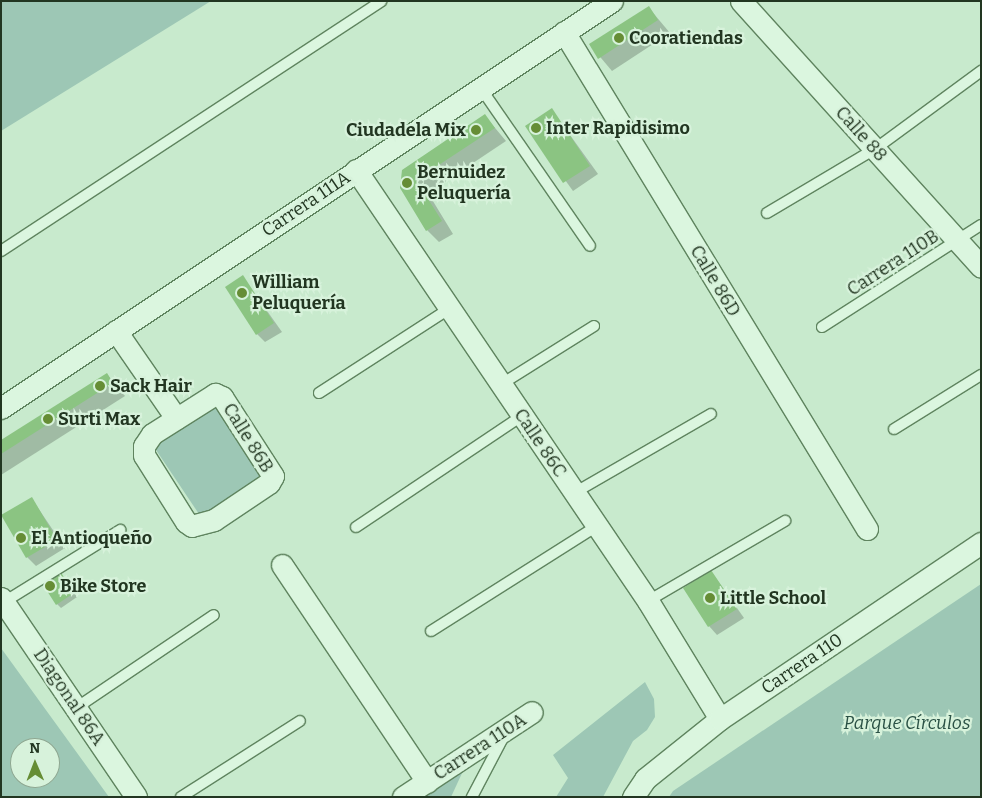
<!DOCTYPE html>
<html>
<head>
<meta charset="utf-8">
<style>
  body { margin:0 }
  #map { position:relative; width:982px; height:798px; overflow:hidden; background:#c8eacd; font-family:Bitter,serif }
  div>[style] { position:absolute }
  .green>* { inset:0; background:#9dc7b5 }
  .shadow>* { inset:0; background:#0003 }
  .building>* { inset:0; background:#8bc482 }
  .roads { filter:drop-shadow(1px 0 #5f845f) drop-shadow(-1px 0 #5f845f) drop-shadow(0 1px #5f845f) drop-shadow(0 -1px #5f845f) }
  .lane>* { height:10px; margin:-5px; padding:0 5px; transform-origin:5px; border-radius:5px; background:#dbf6df }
  .street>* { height:21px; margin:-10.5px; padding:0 10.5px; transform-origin:10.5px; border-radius:10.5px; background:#dbf6df }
  .dots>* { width:14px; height:14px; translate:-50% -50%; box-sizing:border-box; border:2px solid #d7f2db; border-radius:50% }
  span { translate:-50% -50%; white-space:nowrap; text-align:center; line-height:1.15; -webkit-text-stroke:4.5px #d7f2db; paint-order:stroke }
  .poi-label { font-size:18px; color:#223621; font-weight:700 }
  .left { translate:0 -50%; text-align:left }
  .right { translate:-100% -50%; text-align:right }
  .street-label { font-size:18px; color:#223621 }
  .park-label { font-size:18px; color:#2a5145; font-style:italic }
  .frame { position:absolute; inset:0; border:2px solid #223621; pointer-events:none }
  .north { position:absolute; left:10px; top:738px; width:50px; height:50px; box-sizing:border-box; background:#d7f2db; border:1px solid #8fa791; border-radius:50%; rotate:359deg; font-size:14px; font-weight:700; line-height:20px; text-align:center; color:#223621 }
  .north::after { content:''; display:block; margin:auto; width:18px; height:22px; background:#668d35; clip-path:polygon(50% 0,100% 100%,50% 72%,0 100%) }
</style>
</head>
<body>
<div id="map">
  <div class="green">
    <div style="clip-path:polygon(1px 1px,211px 1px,1px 131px)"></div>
    <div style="clip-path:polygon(218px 399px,271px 478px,203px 520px,150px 441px)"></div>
    <div style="clip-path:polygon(981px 584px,981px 797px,669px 797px,673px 791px)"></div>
    <div style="clip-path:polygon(evenodd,1px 648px,109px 797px,1px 797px,1px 648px,20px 748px,50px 748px,50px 778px,20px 778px,20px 748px)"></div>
    <div style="clip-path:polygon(645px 682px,654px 699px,655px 717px,647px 730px,633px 741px,603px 797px,556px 797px,568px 778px,553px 755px)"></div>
    <div style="clip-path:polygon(463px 771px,451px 797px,422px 797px)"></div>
  </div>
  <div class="shadow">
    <div style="clip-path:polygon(649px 8px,670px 33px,612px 71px,590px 45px)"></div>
    <div style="clip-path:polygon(552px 110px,598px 174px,573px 191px,526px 126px)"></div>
    <div style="clip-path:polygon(485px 116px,506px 141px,428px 193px,453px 234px,439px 242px,427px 230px,401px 188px)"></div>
    <div style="clip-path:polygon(243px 277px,282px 332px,265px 342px,257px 334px)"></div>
    <div style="clip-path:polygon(107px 374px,125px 396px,1px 475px,1px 441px)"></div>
    <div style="clip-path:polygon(32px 499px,65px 548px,36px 566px,27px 557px)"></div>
    <div style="clip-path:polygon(711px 571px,744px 618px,717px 635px,709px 626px)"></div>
    <div style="clip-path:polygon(60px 573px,77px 597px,61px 608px,57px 604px)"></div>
  </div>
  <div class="building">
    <div style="clip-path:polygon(649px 6px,658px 20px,598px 59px,589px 44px)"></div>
    <div style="clip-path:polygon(552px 108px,590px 166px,563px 183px,525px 126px)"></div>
    <div style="clip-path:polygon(485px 114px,495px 128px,416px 180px,442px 221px,426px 231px,400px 188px,402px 170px)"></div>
    <div style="clip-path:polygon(243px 275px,274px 323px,256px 335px,225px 287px)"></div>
    <div style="clip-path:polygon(107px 373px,113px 383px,1px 454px,1px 440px)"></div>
    <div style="clip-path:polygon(32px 497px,57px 540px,26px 558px,1px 515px)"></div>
    <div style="clip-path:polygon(711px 570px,737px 609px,708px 627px,683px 588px)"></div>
    <div style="clip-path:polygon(60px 571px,74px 593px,56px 605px,42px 583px)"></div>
  </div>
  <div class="roads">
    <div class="lane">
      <div style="left:480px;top:87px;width:193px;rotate:55.3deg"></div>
      <div style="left:767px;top:213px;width:126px;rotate:-30.7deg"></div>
      <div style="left:875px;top:149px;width:132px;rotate:-36.3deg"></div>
      <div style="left:1px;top:251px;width:455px;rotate:-33.3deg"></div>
      <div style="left:822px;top:327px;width:189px;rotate:-32.7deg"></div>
      <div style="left:500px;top:385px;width:111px;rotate:-32.1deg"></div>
      <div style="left:319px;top:393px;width:155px;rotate:-32.9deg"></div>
      <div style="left:894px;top:429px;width:102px;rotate:-31.8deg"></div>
      <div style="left:574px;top:493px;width:158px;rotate:-30deg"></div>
      <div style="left:356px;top:527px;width:200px;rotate:-33.8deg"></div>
      <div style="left:648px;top:601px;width:159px;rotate:-30.3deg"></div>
      <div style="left:4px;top:602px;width:137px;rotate:-31.8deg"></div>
      <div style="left:431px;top:631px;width:196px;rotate:-32.3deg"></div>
      <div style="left:76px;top:708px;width:166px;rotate:-34deg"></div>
      <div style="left:181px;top:797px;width:141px;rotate:-32.6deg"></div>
      <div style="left:472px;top:797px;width:69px;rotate:-62.3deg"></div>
    </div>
    <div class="street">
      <div style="left:741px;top:1px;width:358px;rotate:47.9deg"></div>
      <div style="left:564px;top:32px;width:582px;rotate:58.63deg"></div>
      <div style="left:356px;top:170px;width:521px;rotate:55.88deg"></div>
      <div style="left:648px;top:601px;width:138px;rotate:58.6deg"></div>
      <div style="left:116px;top:331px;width:106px;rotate:55.4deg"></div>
      <div style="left:215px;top:394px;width:8px;rotate:23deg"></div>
      <div style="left:222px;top:397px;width:94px;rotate:57.2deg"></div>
      <div style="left:273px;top:476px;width:8px;rotate:120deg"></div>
      <div style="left:269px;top:483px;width:66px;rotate:146.1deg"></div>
      <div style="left:214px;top:520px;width:23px;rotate:165deg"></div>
      <div style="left:192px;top:526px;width:7px;rotate:-146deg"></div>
      <div style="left:186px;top:522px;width:79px;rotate:-122.1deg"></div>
      <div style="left:144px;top:455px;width:9px;rotate:-90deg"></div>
      <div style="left:144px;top:446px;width:14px;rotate:-56deg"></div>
      <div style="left:152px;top:434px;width:75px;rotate:-32.4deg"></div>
      <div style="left:1px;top:408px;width:734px;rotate:-33.67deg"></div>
      <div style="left:282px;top:565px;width:261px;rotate:56.2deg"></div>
      <div style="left:1px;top:598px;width:240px;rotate:55.8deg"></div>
      <div style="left:403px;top:797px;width:154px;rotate:-33.4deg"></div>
      <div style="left:633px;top:797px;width:22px;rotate:-56deg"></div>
      <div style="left:645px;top:779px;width:96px;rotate:-38.7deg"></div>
      <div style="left:720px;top:719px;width:315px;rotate:-34deg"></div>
    </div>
  </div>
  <div class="dots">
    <div style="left:619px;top:38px;background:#668d35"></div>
    <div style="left:536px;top:128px;background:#668d35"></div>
    <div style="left:476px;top:130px;background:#668d35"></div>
    <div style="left:407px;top:183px;background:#668d35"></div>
    <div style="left:242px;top:293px;background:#668d35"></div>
    <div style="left:100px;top:386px;background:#668d35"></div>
    <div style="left:48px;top:419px;background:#668d35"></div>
    <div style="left:21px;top:538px;background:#668d35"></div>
    <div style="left:50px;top:586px;background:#668d35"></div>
    <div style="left:710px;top:598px;background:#668d35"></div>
  </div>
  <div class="poi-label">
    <span class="left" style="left:629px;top:38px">Cooratiendas</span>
    <span class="left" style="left:546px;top:128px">Inter Rapidisimo</span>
    <span class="right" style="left:466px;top:130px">Ciudadela Mix</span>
    <span class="left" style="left:417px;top:183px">Bernuidez<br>Peluquería</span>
    <span class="left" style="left:252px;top:293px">William<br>Peluquería</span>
    <span class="left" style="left:110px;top:386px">Sack Hair</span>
    <span class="left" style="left:58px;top:419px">Surti Max</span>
    <span class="left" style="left:31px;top:538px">El Antioqueño</span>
    <span class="left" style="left:60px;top:586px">Bike Store</span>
    <span class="left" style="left:720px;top:598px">Little School</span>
  </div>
  <div class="street-label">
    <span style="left:861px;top:134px;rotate:48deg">Calle 88</span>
    <span style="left:306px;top:204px;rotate:-34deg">Carrera 111A</span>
    <span style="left:893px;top:263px;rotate:-33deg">Carrera 110B</span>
    <span style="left:715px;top:281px;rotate:59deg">Calle 86D</span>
    <span style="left:248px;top:438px;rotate:58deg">Calle 86B</span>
    <span style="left:540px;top:443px;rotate:56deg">Calle 86C</span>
    <span style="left:802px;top:664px;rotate:-34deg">Carrera 110</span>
    <span style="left:69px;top:697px;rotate:56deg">Diagonal 86A</span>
    <span style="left:480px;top:747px;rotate:-33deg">Carrera 110A</span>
  </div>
  <div class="park-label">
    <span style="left:907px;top:723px">Parque Círculos</span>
  </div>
  <div class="frame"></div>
  <div class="north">N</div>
</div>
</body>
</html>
